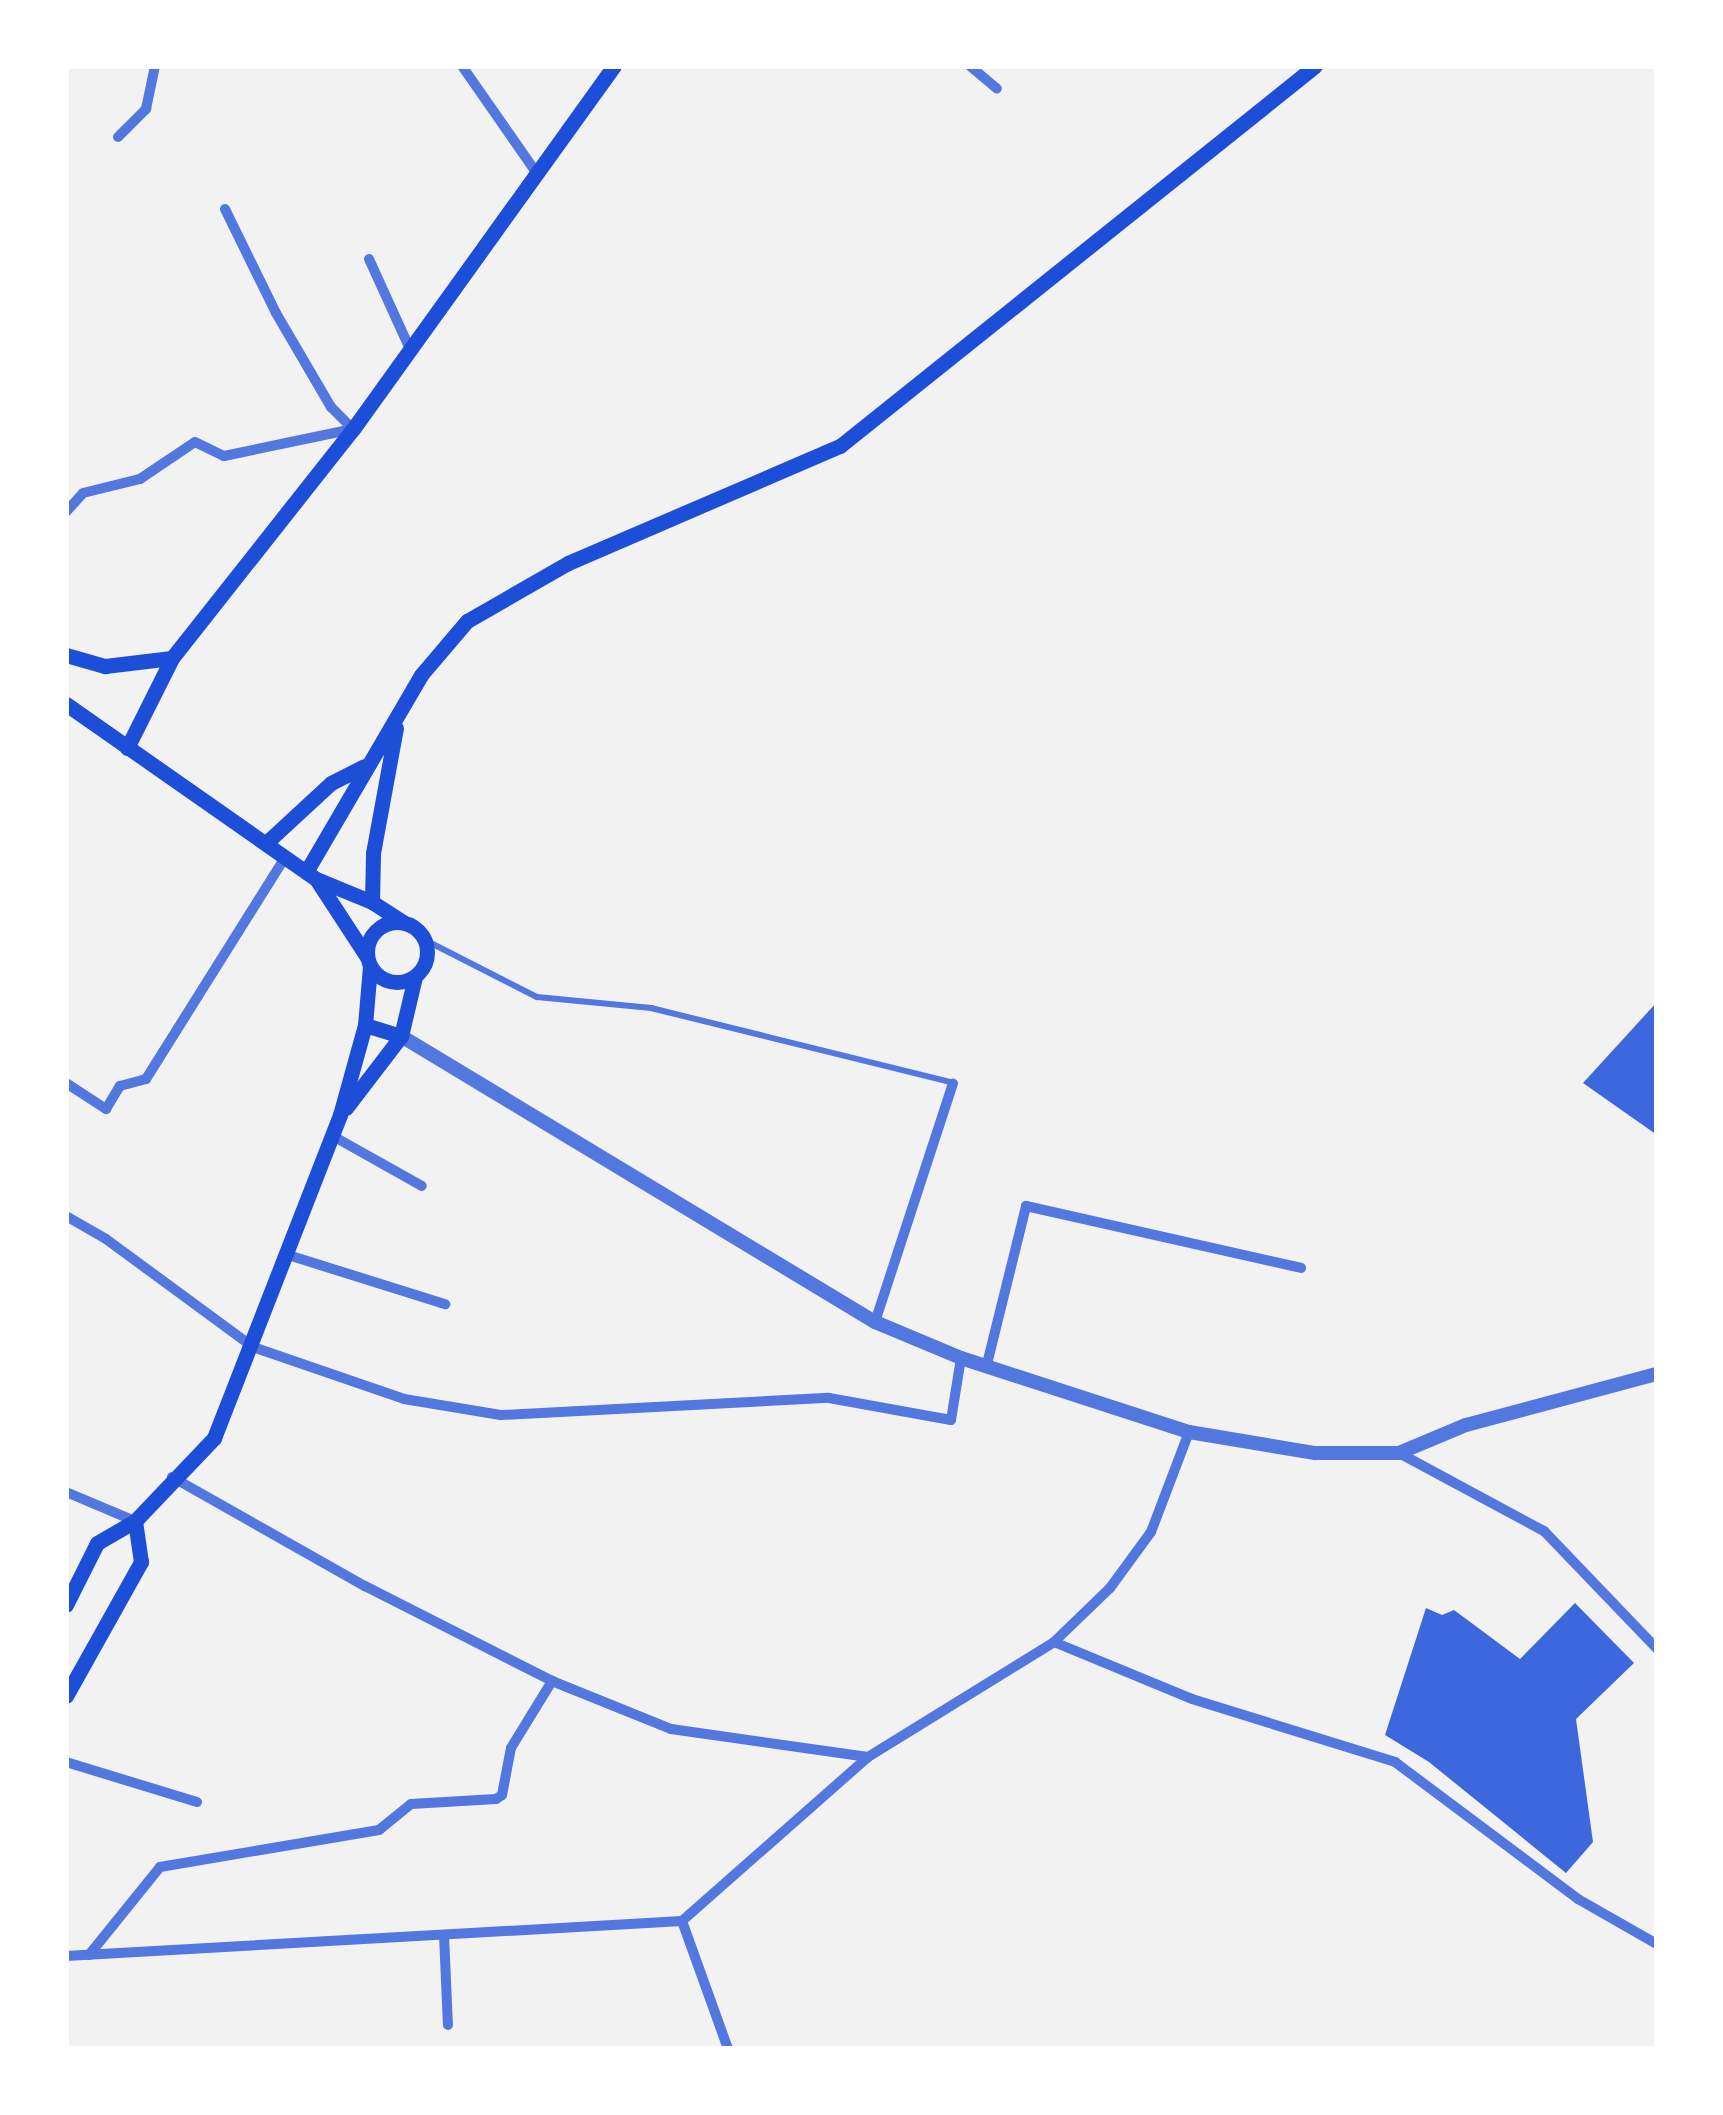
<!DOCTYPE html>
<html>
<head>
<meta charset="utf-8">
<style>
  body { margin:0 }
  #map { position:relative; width:1723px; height:2115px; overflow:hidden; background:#f2f2f2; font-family:Inter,sans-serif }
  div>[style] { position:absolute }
  .building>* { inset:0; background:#3d67dc }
  .service>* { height:6px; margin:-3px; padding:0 3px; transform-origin:3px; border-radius:3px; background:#5277de }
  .minor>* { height:10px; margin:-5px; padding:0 5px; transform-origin:5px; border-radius:5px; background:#5277de }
  .tertiary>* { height:14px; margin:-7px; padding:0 7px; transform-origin:7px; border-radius:7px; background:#5277de }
  .secondary>* { height:15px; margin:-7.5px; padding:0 7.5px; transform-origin:7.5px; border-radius:7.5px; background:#1d4ed8 }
  .secondary>.ring { margin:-7.5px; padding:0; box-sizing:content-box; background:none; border:15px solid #1d4ed8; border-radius:50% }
  span { translate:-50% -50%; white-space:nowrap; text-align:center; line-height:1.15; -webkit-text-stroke:12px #fff; paint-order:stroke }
  .frame { position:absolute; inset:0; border:69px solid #fff; pointer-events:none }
</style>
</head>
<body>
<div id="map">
  <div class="building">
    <div style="clip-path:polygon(1657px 1002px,1657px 1135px,1583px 1083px)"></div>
    <div style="clip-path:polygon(1575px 1603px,1634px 1663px,1576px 1719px,1593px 1842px,1566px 1873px,1429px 1762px,1385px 1735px,1426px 1608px,1442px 1615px,1454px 1610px,1520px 1659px)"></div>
  </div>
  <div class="service">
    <div style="left:425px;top:940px;width:126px;rotate:27deg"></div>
    <div style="left:537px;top:997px;width:115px;rotate:5.5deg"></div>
    <div style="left:651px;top:1008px;width:311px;rotate:13.9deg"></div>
  </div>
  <div class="minor">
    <div style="left:462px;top:66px;width:129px;rotate:55.1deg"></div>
    <div style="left:970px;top:66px;width:35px;rotate:40deg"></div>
    <div style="left:118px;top:137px;width:40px;rotate:-45deg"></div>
    <div style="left:146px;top:109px;width:44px;rotate:-78.2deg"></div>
    <div style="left:225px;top:209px;width:116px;rotate:63.9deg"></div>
    <div style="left:276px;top:313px;width:109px;rotate:59.7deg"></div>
    <div style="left:331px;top:407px;width:31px;rotate:45deg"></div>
    <div style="left:369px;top:259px;width:99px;rotate:65.5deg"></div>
    <div style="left:66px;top:512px;width:25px;rotate:-48deg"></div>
    <div style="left:83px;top:493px;width:59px;rotate:-13.8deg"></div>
    <div style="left:140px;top:479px;width:66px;rotate:-33.9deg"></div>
    <div style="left:195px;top:442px;width:32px;rotate:26deg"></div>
    <div style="left:224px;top:456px;width:132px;rotate:-11.8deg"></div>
    <div style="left:66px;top:1083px;width:48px;rotate:33deg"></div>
    <div style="left:106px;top:1109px;width:27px;rotate:-59deg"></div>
    <div style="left:120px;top:1086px;width:27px;rotate:-15deg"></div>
    <div style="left:146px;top:1079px;width:262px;rotate:-57.9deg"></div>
    <div style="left:331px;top:1135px;width:104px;rotate:29.3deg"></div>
    <div style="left:66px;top:1216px;width:46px;rotate:29.9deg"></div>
    <div style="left:106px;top:1239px;width:182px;rotate:36.3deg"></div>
    <div style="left:253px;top:1347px;width:160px;rotate:19deg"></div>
    <div style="left:404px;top:1399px;width:98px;rotate:9.4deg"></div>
    <div style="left:501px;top:1415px;width:328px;rotate:-3deg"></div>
    <div style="left:829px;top:1398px;width:124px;rotate:10.2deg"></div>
    <div style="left:951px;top:1420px;width:63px;rotate:-80.8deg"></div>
    <div style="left:285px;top:1254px;width:168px;rotate:17.4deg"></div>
    <div style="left:875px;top:1322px;width:251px;rotate:-71.9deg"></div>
    <div style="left:987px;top:1364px;width:163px;rotate:-76.1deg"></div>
    <div style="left:1026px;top:1206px;width:282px;rotate:12.7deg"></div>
    <div style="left:1399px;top:1453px;width:165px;rotate:28.3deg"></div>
    <div style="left:1544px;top:1531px;width:163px;rotate:46.2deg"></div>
    <div style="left:172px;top:1477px;width:222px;rotate:29.5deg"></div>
    <div style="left:365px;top:1586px;width:210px;rotate:26.9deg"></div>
    <div style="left:552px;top:1681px;width:128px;rotate:22deg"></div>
    <div style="left:671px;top:1729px;width:199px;rotate:8.1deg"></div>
    <div style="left:66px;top:1492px;width:75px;rotate:22.8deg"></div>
    <div style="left:1054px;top:1642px;width:149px;rotate:22.4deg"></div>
    <div style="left:1192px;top:1699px;width:213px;rotate:17.2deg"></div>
    <div style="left:1395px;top:1762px;width:229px;rotate:36.8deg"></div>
    <div style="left:1578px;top:1899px;width:91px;rotate:29.7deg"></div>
    <div style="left:66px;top:1762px;width:137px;rotate:17deg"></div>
    <div style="left:682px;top:1921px;width:136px;rotate:70.2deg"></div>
    <div style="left:444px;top:1935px;width:90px;rotate:87.5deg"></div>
    <div style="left:89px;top:1955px;width:113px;rotate:-51.1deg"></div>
    <div style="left:160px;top:1867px;width:222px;rotate:-9.6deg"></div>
    <div style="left:379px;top:1830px;width:41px;rotate:-39.1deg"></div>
    <div style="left:411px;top:1804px;width:85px;rotate:-3.4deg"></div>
    <div style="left:496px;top:1799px;width:7px;rotate:-34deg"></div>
    <div style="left:502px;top:1795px;width:48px;rotate:-79.2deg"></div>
    <div style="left:511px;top:1748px;width:79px;rotate:-58.5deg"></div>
    <div style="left:66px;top:1956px;width:617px;rotate:-3.25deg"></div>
    <div style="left:682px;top:1921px;width:248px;rotate:-41.4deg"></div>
    <div style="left:868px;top:1757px;width:219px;rotate:-31.7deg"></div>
    <div style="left:1054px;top:1642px;width:78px;rotate:-44deg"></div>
    <div style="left:1110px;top:1588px;width:69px;rotate:-53.8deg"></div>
    <div style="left:1151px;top:1532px;width:107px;rotate:-69.2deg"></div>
  </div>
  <div class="tertiary">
    <div style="left:401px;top:1036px;width:554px;rotate:31.11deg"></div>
    <div style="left:875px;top:1322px;width:93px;rotate:22.7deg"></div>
    <div style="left:961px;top:1358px;width:240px;rotate:18deg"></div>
    <div style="left:1189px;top:1432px;width:128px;rotate:9.5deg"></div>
    <div style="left:1315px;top:1453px;width:84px"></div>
    <div style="left:1399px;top:1453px;width:73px;rotate:-22.7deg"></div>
    <div style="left:1466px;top:1425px;width:198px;rotate:-15deg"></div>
  </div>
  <div class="secondary">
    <div style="left:66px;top:655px;width:41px;rotate:15.8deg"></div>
    <div style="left:105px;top:666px;width:67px;rotate:-6.8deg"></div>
    <div style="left:66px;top:704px;width:305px;rotate:35deg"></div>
    <div style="left:316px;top:879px;width:61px;rotate:22.3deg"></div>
    <div style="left:372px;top:902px;width:37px;rotate:33deg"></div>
    <div style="left:127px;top:748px;width:101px;rotate:-63.4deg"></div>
    <div style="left:172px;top:658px;width:292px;rotate:-51.7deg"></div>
    <div style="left:353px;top:429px;width:447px;rotate:-54.3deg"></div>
    <div style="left:266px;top:843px;width:88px;rotate:-42.7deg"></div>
    <div style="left:331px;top:783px;width:37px;rotate:-27deg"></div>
    <div style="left:306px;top:872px;width:228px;rotate:-59.7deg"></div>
    <div style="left:421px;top:675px;width:71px;rotate:-49.6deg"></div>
    <div style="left:467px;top:621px;width:116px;rotate:-29.9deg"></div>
    <div style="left:568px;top:563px;width:296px;rotate:-23.3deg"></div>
    <div style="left:840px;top:446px;width:608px;rotate:-38.66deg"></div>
    <div style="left:318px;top:882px;width:90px;rotate:56.8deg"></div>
    <div style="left:372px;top:902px;width:49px;rotate:-88.8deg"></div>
    <div style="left:373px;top:853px;width:127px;rotate:-79.6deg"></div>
    <div class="ring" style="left:367px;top:922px;width:45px;height:45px"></div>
    <div style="left:365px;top:1025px;width:38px;rotate:17deg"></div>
    <div style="left:346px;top:1108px;width:91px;rotate:-52.6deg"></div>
    <div style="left:401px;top:1036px;width:61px;rotate:-76.7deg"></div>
    <div style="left:66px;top:1605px;width:69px;rotate:-63.4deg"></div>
    <div style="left:97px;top:1543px;width:44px;rotate:-30.1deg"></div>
    <div style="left:135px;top:1521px;width:115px;rotate:-46.4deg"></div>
    <div style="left:214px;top:1438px;width:347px;rotate:-68.7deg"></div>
    <div style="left:340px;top:1115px;width:93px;rotate:-74.5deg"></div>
    <div style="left:365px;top:1025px;width:58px;rotate:-85.1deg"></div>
    <div style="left:66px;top:1696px;width:154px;rotate:-60.8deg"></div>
    <div style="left:141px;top:1562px;width:41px;rotate:-98.3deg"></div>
  </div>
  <div class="frame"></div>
</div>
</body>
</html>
